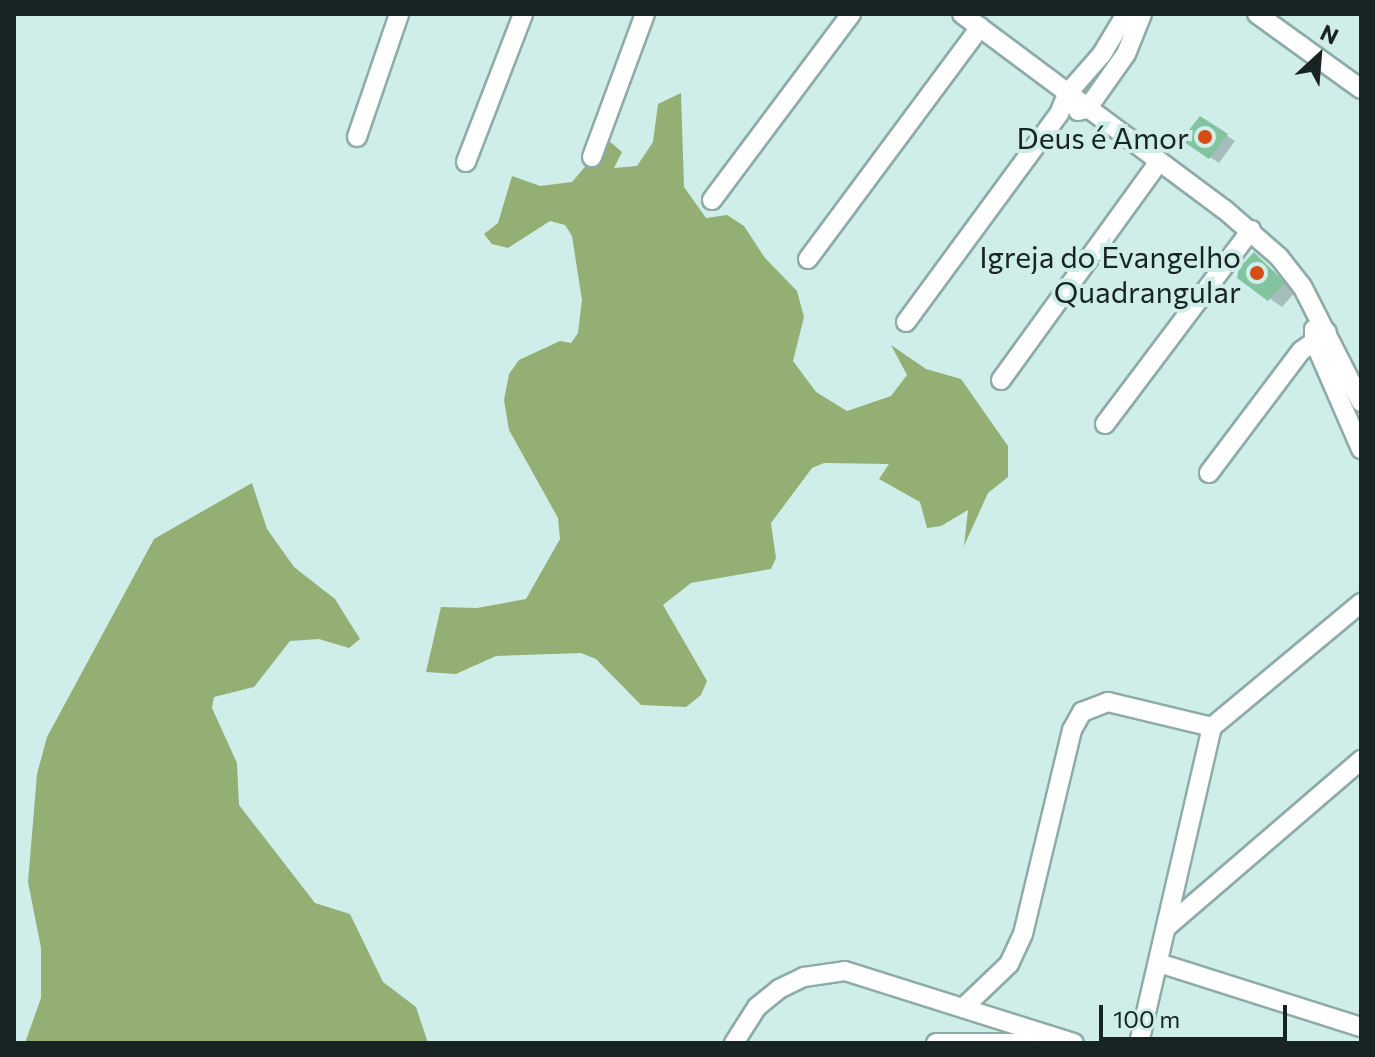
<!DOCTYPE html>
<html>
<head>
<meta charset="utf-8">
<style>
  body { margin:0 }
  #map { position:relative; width:1375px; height:1057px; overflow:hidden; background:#cfeeea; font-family:Commissioner,sans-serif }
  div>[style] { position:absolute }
  .forest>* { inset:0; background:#93af74 }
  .shadow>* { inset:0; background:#0003 }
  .building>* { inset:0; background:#82c49f }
  .roads { filter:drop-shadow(2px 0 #8eaba8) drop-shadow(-2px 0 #8eaba8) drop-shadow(0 2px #8eaba8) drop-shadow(0 -2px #8eaba8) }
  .minor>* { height:18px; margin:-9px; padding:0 9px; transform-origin:9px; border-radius:9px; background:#fff }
  .dots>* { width:22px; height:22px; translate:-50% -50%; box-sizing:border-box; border:4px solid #cfeeea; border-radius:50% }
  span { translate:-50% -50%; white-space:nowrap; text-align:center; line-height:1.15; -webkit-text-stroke:8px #cfeeea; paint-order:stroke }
  .poi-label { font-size:30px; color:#182423 }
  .right { translate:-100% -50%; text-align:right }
  .frame { position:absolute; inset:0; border:16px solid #182423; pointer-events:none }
  .north { position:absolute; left:1279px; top:16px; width:80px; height:80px; -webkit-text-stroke:6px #cfeeea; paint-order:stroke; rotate:26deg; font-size:22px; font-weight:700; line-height:32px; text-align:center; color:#182423 }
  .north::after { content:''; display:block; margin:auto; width:28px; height:36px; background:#182423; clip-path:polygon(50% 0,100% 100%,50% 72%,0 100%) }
  .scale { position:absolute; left:1099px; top:1005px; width:188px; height:36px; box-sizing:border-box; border:4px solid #182423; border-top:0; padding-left:10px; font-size:24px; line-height:28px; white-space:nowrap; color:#182423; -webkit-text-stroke:6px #cfeeea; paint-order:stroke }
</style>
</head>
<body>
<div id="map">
  <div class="forest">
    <div style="clip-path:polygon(681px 93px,684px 187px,706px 218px,727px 215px,744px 226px,765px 258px,797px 291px,804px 317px,793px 361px,816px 392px,847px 411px,891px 396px,907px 375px,891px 345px,926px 369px,961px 379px,1008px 446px,1008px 477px,988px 493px,964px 546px,968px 510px,941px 526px,927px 528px,920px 502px,879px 479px,889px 464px,824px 463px,812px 468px,771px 523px,776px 558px,771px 569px,691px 583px,663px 605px,707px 681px,701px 695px,686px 707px,641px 705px,596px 659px,581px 653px,496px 656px,456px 674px,426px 672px,441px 607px,477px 608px,526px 599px,560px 539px,558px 518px,509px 430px,504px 400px,509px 374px,519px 360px,560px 341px,571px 343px,578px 333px,582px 300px,572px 236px,565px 225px,550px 221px,508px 248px,492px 244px,484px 234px,498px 223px,512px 176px,540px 186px,572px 182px,608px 140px,622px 152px,614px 168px,637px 166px,653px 142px,658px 104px)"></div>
    <div style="clip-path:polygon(252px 483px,267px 529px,294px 567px,335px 599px,360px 639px,349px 648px,319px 639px,290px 641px,254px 687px,214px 697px,212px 708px,237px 763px,239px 805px,315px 903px,350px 914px,383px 982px,416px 1007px,428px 1043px,25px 1043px,41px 998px,41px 948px,28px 882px,37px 774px,47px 737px,154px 539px)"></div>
  </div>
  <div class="shadow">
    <div style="clip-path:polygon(1209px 124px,1235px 141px,1219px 163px,1184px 140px)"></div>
    <div style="clip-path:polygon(1254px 254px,1296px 291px,1282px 307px,1239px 277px)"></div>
  </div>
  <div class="building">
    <div style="clip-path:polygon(1200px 116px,1228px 134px,1209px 159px,1181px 140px)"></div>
    <div style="clip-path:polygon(1254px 252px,1285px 283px,1268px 301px,1237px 278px,1239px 268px)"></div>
  </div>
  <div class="roads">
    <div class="minor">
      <div style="left:962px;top:14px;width:327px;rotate:36.7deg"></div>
      <div style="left:1224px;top:209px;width:73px;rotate:41.1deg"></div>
      <div style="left:1279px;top:257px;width:37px;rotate:52deg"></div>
      <div style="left:1302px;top:286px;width:130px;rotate:63deg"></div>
      <div style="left:1257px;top:14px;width:128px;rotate:35.8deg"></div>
      <div style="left:1078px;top:111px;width:9px;rotate:-13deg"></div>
      <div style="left:1087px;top:109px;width:67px;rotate:-54.7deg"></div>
      <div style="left:1126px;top:54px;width:43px;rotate:-68.2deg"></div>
      <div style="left:357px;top:137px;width:130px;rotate:-71.1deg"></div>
      <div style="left:592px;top:157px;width:153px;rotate:-69.7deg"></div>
      <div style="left:466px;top:162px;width:159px;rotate:-68.9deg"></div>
      <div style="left:712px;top:200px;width:232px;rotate:-53.2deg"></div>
      <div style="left:808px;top:259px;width:289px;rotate:-53.4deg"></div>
      <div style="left:906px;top:322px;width:258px;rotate:-53.7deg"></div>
      <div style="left:1059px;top:114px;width:22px;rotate:-68deg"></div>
      <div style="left:1067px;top:94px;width:53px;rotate:-48.8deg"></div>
      <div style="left:1102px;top:54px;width:47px;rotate:-59deg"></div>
      <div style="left:1314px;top:329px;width:12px;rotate:90deg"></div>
      <div style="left:1314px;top:341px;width:118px;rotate:66.5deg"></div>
      <div style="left:1001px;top:380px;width:269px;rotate:-54.1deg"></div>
      <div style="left:1105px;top:424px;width:243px;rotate:-53deg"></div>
      <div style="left:1209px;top:473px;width:153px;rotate:-53deg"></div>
      <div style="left:1301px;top:351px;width:32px;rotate:-36deg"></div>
      <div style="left:1168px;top:926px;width:255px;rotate:-40.7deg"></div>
      <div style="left:1159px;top:963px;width:212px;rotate:17.6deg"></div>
      <div style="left:963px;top:1008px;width:64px;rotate:-43.7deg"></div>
      <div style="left:1009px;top:964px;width:33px;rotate:-65deg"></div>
      <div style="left:1023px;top:934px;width:210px;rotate:-76.5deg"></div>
      <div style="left:1072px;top:730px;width:21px;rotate:-61deg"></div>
      <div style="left:1082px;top:712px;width:28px;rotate:-21deg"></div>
      <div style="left:1108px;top:702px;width:107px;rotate:13.5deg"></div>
      <div style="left:734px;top:1043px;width:43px;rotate:-57.4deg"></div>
      <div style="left:757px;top:1007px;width:28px;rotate:-39deg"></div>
      <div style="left:779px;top:989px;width:28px;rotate:-26deg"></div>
      <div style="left:804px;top:977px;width:41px;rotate:-8.3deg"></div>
      <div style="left:845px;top:971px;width:240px;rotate:17.5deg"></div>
      <div style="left:936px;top:1043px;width:92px"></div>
      <div style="left:1139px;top:1043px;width:324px;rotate:-77deg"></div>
      <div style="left:1212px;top:727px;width:194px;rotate:-39.8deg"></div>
    </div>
  </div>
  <div class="dots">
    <div style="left:1205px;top:137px;background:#d44d16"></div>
    <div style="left:1257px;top:273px;background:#d44d16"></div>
  </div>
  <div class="poi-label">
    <span class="right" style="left:1189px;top:137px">Deus é Amor</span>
    <span class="right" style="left:1241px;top:273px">Igreja do Evangelho<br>Quadrangular</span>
  </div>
  <div class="frame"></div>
  <div class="north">N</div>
  <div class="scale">100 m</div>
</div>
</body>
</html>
